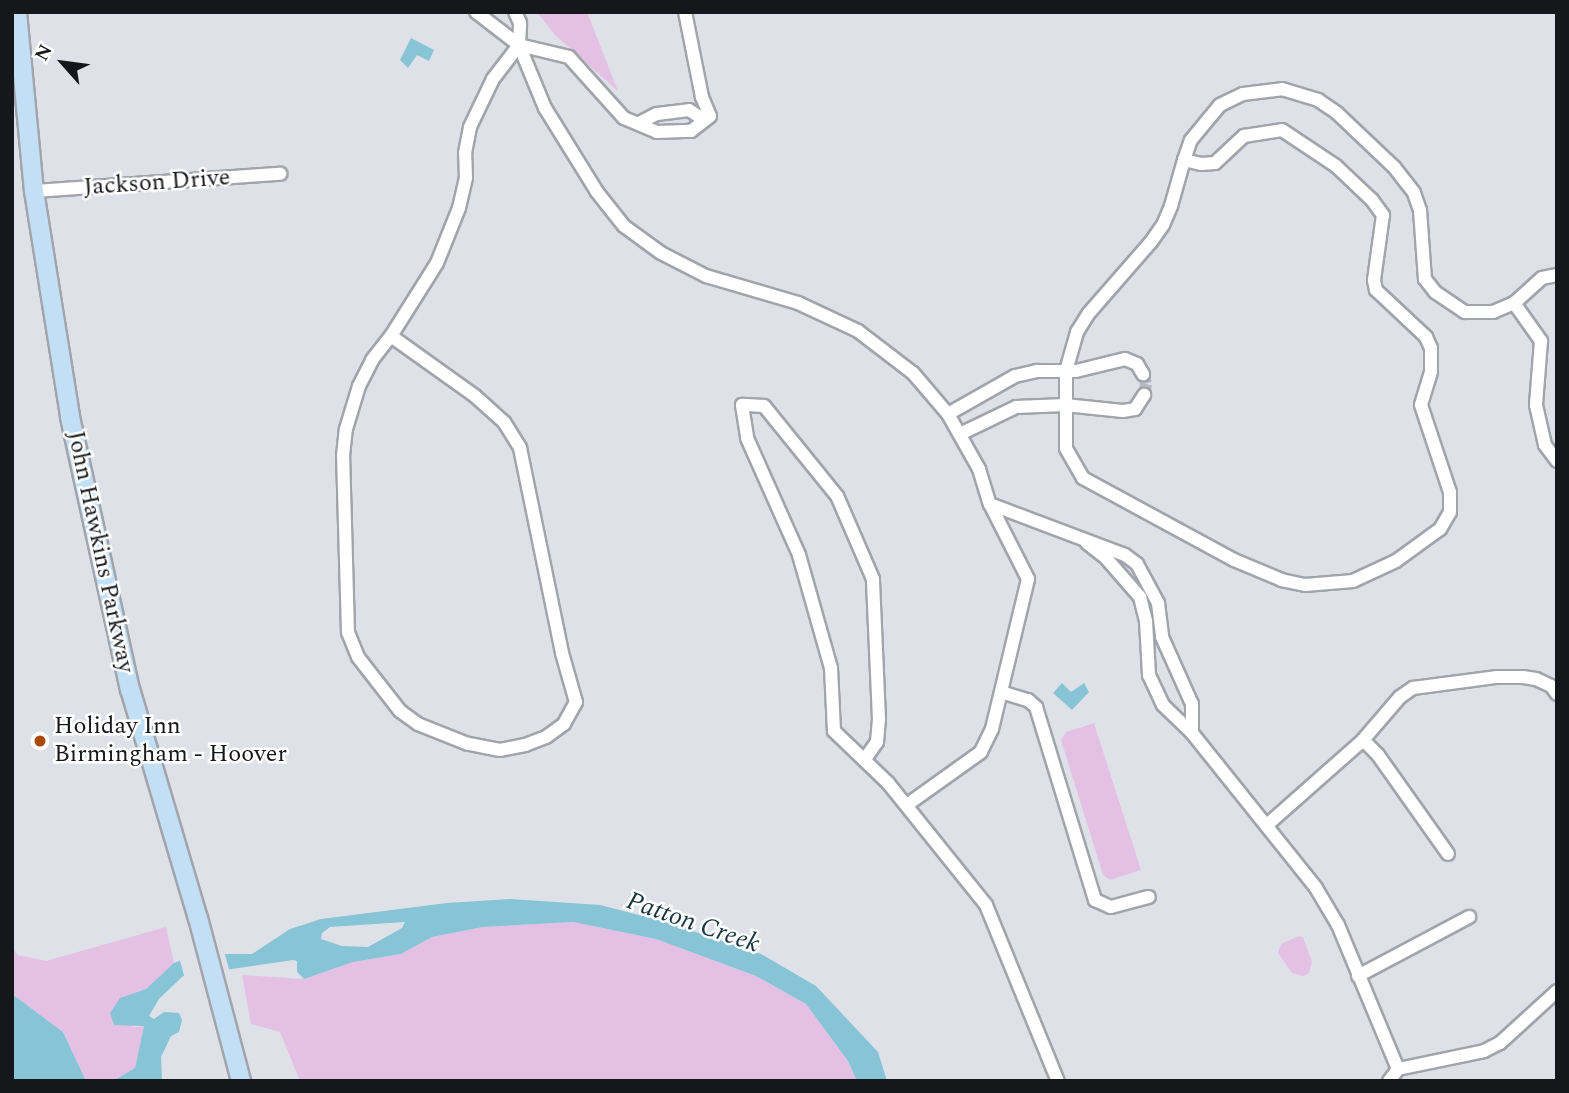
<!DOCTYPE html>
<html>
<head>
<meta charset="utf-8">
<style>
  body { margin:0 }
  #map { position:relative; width:1569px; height:1093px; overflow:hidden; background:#dfe1e9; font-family:Spectral,serif }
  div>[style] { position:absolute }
  .green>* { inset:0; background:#e4c1e4 }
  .water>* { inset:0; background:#86c4d6 }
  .pier>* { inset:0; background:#dfe1e9 }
  .street-tunnel>* { height:12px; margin-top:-6px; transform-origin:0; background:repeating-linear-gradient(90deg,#b7b9c0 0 12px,transparent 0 18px) }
  .roads { filter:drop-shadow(2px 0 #a2a4ab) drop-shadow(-2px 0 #a2a4ab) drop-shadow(0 2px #a2a4ab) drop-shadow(0 -2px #a2a4ab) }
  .street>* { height:12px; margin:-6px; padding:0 6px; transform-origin:6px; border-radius:6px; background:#fff }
  .secondary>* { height:18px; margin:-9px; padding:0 9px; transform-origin:9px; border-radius:9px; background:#c2dff5 }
  .dots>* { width:19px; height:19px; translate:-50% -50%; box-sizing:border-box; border:4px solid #fff; border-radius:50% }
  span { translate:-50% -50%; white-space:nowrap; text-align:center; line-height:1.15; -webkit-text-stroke:5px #fff; paint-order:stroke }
  .street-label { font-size:24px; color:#16171a }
  .poi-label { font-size:24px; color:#16171a }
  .left { translate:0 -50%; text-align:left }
  .water-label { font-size:26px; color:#17363f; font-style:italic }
  .frame { position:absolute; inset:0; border:14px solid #16171a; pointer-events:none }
  .north { position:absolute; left:28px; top:28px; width:70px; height:70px; -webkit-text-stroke:5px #fff; paint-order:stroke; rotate:298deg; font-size:19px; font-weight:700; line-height:28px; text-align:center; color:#16171a }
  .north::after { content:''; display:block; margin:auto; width:24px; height:32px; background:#16171a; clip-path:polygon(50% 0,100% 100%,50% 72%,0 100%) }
</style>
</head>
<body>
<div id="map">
  <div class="green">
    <div style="clip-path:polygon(537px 12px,587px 12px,618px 91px,555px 35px)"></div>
    <div style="clip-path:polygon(1094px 723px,1141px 870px,1110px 880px,1103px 875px,1061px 740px,1066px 732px)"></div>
    <div style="clip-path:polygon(573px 922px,656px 939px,756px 976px,806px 1004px,848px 1061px,857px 1081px,300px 1081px,280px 1032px,251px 1024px,242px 975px,304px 979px,353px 962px,401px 954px,432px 937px,483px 927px)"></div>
    <div style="clip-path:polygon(166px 927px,174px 963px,146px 989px,120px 998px,133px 1027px,144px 1026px,135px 1068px,113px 1081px,85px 1079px,63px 1032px,12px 994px,12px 948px,18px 955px,46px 961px)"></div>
    <div style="clip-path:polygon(1299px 936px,1303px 937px,1312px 962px,1309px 973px,1303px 976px,1292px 973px,1278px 953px,1281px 944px)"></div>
  </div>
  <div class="water">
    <div style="clip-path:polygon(411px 38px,434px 50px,429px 61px,417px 55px,408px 68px,400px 60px)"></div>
    <div style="clip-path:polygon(1062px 683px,1071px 692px,1084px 683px,1089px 692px,1072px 710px,1053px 693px)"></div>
    <div style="clip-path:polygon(evenodd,510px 899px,600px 905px,666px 922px,761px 954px,816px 986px,878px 1052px,887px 1081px,857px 1081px,848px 1061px,806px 1004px,756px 976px,656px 939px,573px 922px,483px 927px,432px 937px,401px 954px,353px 962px,304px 979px,297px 972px,297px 961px,293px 960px,183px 976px,159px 999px,149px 1016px,154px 1019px,164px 1012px,179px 1013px,182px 1020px,179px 1032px,171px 1036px,161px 1057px,162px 1081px,113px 1081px,135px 1068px,144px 1026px,114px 1025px,110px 1013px,120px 998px,146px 989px,174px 963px,196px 954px,252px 954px,290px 929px,321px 919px,447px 903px,510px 899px,405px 922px,402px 928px,368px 947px,342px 946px,321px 939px,322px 933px,330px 927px,405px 922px)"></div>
    <div style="clip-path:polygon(12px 994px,63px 1032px,85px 1079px,90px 1081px,12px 1081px)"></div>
  </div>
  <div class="pier">
    <div style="clip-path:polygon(196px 951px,224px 951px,230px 973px,185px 979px,179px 957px)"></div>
  </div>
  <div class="street-tunnel">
    <div style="left:1143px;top:374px;width:10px;rotate:73deg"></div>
    <div style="left:1146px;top:384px;width:11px;rotate:100deg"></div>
  </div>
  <div class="roads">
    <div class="street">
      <div style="left:476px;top:12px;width:54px;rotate:37.5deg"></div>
      <div style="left:519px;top:45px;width:22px;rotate:-87deg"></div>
      <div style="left:520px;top:23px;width:12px;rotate:-114deg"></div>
      <div style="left:519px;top:45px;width:68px;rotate:67.6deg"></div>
      <div style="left:545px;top:108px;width:99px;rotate:58.2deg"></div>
      <div style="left:597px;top:192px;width:43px;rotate:51.5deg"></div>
      <div style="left:624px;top:226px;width:46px;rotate:36.1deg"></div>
      <div style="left:661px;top:253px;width:51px;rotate:27.1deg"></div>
      <div style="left:706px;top:276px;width:96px;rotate:16.4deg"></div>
      <div style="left:798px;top:303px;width:66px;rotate:25deg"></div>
      <div style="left:858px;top:331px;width:69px;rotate:37.4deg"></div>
      <div style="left:913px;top:373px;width:54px;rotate:49.5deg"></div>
      <div style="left:948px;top:414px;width:63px;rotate:60.6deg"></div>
      <div style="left:979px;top:469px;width:37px;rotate:73deg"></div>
      <div style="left:990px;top:504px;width:84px;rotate:63.1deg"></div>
      <div style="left:1028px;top:579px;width:154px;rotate:103.5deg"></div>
      <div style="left:992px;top:729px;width:25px;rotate:116deg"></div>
      <div style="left:981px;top:752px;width:91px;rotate:144.4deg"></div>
      <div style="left:519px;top:45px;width:51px;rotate:13.5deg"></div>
      <div style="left:569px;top:57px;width:82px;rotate:48deg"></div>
      <div style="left:624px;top:118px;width:36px;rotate:23deg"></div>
      <div style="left:657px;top:132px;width:34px;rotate:-2deg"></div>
      <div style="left:691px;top:131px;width:24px;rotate:-38deg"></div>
      <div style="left:710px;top:116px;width:21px;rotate:-113deg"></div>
      <div style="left:702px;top:97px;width:87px;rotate:-101.3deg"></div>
      <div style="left:639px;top:123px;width:20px;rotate:-27deg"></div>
      <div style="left:657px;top:114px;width:32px;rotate:-7deg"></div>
      <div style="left:689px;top:110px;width:17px;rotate:33deg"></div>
      <div style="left:1184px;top:160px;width:17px;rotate:13deg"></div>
      <div style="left:1201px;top:164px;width:14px;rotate:-4deg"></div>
      <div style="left:1215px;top:163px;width:40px;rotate:-43deg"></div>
      <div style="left:1244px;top:136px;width:38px;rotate:-9deg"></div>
      <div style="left:1282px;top:130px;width:65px;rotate:33.7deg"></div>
      <div style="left:1336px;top:166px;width:50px;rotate:43.4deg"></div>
      <div style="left:1372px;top:200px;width:19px;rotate:54deg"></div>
      <div style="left:1383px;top:215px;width:66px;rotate:97.9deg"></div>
      <div style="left:1374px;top:280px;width:10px;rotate:79deg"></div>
      <div style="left:1376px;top:290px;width:69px;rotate:43.2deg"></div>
      <div style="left:1426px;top:337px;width:12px;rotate:66deg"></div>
      <div style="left:1431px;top:348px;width:24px;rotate:90deg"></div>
      <div style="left:1431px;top:372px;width:34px;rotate:107deg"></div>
      <div style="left:1421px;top:405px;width:92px;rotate:71.6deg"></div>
      <div style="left:1450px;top:492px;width:20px;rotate:90deg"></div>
      <div style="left:1450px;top:512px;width:20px;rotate:120deg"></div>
      <div style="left:1440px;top:529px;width:54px;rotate:144deg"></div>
      <div style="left:1396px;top:561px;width:47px;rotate:155.1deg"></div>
      <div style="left:1353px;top:581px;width:48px;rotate:175.2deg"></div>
      <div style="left:1305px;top:585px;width:24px;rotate:-168deg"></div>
      <div style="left:1282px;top:580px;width:52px;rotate:-157.4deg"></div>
      <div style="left:1234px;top:560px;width:172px;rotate:-151.5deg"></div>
      <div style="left:1083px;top:478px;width:34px;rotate:-120deg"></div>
      <div style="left:1066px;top:448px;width:77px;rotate:-90deg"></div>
      <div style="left:1066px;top:371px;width:41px;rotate:-74.2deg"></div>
      <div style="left:1077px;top:332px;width:22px;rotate:-58deg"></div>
      <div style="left:1089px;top:313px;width:94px;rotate:-48.9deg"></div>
      <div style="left:1151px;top:242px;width:21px;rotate:-55deg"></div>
      <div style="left:1163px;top:225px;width:21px;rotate:-67deg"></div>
      <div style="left:1171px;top:206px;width:48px;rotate:-74.2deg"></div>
      <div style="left:1184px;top:160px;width:21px;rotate:-71deg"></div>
      <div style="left:1191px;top:140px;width:45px;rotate:-50.4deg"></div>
      <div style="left:1220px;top:105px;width:25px;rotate:-26deg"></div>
      <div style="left:1243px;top:94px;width:39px;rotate:-7deg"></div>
      <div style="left:1282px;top:89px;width:38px;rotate:17deg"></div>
      <div style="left:1318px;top:100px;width:23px;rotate:34deg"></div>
      <div style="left:1337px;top:113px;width:79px;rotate:43.5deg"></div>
      <div style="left:1394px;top:167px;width:33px;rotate:52deg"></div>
      <div style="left:1414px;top:193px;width:18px;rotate:71deg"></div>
      <div style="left:1420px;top:210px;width:69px;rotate:85.9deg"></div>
      <div style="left:1425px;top:279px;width:16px;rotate:52deg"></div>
      <div style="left:1435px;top:292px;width:36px;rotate:34deg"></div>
      <div style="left:1465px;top:312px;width:28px"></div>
      <div style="left:1493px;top:312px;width:23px;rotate:-23deg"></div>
      <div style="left:34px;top:191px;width:247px;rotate:-4deg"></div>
      <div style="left:1557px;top:275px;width:15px;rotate:169deg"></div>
      <div style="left:1542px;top:278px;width:38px;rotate:138deg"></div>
      <div style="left:1514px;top:303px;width:47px;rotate:54.6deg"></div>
      <div style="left:1541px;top:341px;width:64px;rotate:94.5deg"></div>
      <div style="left:1536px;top:405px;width:41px;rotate:77.3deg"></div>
      <div style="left:1545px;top:445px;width:20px;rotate:53deg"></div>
      <div style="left:391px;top:336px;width:103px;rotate:35.5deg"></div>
      <div style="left:475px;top:396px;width:39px;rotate:42deg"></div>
      <div style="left:504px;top:422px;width:31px;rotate:58deg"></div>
      <div style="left:520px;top:448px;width:209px;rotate:78.4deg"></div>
      <div style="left:562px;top:653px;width:51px;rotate:74.1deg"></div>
      <div style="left:576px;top:702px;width:25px;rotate:119deg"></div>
      <div style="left:564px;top:724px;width:22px;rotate:144deg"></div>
      <div style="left:546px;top:737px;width:22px;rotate:159deg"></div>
      <div style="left:525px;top:745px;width:25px;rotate:169deg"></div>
      <div style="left:500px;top:750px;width:33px;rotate:-169deg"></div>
      <div style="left:468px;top:744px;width:54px;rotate:-158.2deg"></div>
      <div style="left:418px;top:724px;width:22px;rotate:-144deg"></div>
      <div style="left:400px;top:711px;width:68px;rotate:-127.9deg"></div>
      <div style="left:358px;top:657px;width:27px;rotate:-112deg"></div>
      <div style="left:348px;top:632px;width:176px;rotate:-91.6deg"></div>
      <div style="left:343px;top:456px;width:27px;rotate:-84deg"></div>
      <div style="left:346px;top:429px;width:45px;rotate:-73.2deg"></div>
      <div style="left:359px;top:386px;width:29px;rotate:-63deg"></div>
      <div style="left:372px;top:360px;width:31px;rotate:-52deg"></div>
      <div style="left:391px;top:336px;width:86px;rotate:-57.8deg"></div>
      <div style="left:437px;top:263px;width:59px;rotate:-68.2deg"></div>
      <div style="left:459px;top:208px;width:31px;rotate:-77deg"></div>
      <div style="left:466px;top:178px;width:25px;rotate:-92deg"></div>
      <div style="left:465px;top:153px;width:26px;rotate:-79deg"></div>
      <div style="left:470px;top:127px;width:53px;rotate:-64.4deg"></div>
      <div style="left:493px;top:79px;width:43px;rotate:-52.6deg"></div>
      <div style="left:948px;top:414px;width:77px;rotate:-29.6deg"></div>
      <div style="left:1015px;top:376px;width:23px;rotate:-13deg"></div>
      <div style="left:1037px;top:371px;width:39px"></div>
      <div style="left:1076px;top:371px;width:50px;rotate:-13.8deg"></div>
      <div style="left:1125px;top:359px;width:13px;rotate:23deg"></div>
      <div style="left:1137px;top:364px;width:12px;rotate:59deg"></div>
      <div style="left:960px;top:434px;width:62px;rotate:-25.7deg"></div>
      <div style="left:1016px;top:407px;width:49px;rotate:-2.3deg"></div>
      <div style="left:1065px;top:405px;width:58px;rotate:5.9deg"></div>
      <div style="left:1123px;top:411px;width:12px;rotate:-9deg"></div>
      <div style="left:1135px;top:409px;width:17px;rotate:-57deg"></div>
      <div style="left:990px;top:504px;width:144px;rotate:20.7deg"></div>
      <div style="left:1125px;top:555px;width:15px;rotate:37deg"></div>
      <div style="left:1137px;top:564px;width:44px;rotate:61.7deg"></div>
      <div style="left:1158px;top:603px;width:34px;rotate:83deg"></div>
      <div style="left:1162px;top:637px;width:73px;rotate:65.9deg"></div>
      <div style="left:1192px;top:704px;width:29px;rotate:90deg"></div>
      <div style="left:1087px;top:543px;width:24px;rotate:38deg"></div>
      <div style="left:1106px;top:558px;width:52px;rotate:48.9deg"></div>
      <div style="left:1140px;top:597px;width:25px;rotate:76deg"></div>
      <div style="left:1146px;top:621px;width:54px;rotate:86.8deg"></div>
      <div style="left:1149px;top:675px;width:33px;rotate:65deg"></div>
      <div style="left:1163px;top:705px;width:40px;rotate:44deg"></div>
      <div style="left:1192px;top:733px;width:198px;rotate:51.3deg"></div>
      <div style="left:1316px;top:888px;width:43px;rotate:59.3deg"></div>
      <div style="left:1338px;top:925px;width:156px;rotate:67.4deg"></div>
      <div style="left:1398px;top:1069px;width:88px;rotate:-11.8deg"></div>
      <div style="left:1484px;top:1051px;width:18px;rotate:-27deg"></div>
      <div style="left:1500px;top:1043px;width:77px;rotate:-42.4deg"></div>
      <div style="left:1001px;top:692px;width:28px;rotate:17deg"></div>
      <div style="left:1028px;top:700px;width:11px;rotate:41deg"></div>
      <div style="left:1036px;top:707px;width:202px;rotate:73deg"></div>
      <div style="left:1095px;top:900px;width:17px;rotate:24deg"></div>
      <div style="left:1111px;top:907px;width:39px;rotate:-15deg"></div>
      <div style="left:1363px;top:740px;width:21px;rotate:45deg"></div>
      <div style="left:1378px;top:755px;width:121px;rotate:54.7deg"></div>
      <div style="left:865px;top:759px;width:21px;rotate:-55deg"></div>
      <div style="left:877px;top:742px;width:23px;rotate:-85deg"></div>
      <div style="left:879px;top:719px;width:140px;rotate:-92.5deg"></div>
      <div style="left:873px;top:579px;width:90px;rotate:-113.4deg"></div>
      <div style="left:837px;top:496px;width:116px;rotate:-129deg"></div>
      <div style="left:764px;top:406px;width:22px;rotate:-177deg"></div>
      <div style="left:742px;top:405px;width:33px;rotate:81deg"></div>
      <div style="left:747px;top:438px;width:128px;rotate:66deg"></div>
      <div style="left:799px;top:555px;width:117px;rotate:74.2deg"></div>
      <div style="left:831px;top:668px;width:63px;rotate:87.3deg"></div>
      <div style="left:834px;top:731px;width:75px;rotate:43.9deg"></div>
      <div style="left:888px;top:783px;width:156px;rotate:51.2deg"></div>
      <div style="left:986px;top:905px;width:190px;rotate:67.8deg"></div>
      <div style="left:1267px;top:825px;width:128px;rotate:-41.5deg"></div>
      <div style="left:1363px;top:740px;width:57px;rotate:-49.3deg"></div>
      <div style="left:1400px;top:697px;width:16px;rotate:-35deg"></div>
      <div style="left:1413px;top:688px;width:85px;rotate:-7.5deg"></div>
      <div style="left:1497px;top:677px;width:26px"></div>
      <div style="left:1523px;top:677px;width:13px;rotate:9deg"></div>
      <div style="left:1536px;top:679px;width:17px;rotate:25deg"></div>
      <div style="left:1551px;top:686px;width:10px;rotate:53deg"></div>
      <div style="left:1358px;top:976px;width:126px;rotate:-28deg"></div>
      <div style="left:1389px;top:1081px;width:15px;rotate:-53deg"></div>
    </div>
    <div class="secondary">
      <div style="left:17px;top:12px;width:180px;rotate:84.6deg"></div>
      <div style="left:34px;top:191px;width:229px;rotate:80.9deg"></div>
      <div style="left:70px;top:417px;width:279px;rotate:77.6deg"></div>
      <div style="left:130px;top:689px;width:239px;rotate:73.5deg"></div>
      <div style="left:198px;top:918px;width:169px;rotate:75.2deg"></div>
    </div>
  </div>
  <div class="dots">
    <div style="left:40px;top:741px;background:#aa4805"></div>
  </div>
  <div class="street-label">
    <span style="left:157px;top:183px;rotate:-4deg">Jackson Drive</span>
    <span style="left:100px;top:552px;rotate:78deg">John Hawkins Parkway</span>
  </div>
  <div class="poi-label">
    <span class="left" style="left:54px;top:741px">Holiday Inn<br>Birmingham - Hoover</span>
  </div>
  <div class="water-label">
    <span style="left:693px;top:923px;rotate:19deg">Patton Creek</span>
  </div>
  <div class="frame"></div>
  <div class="north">N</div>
</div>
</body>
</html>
